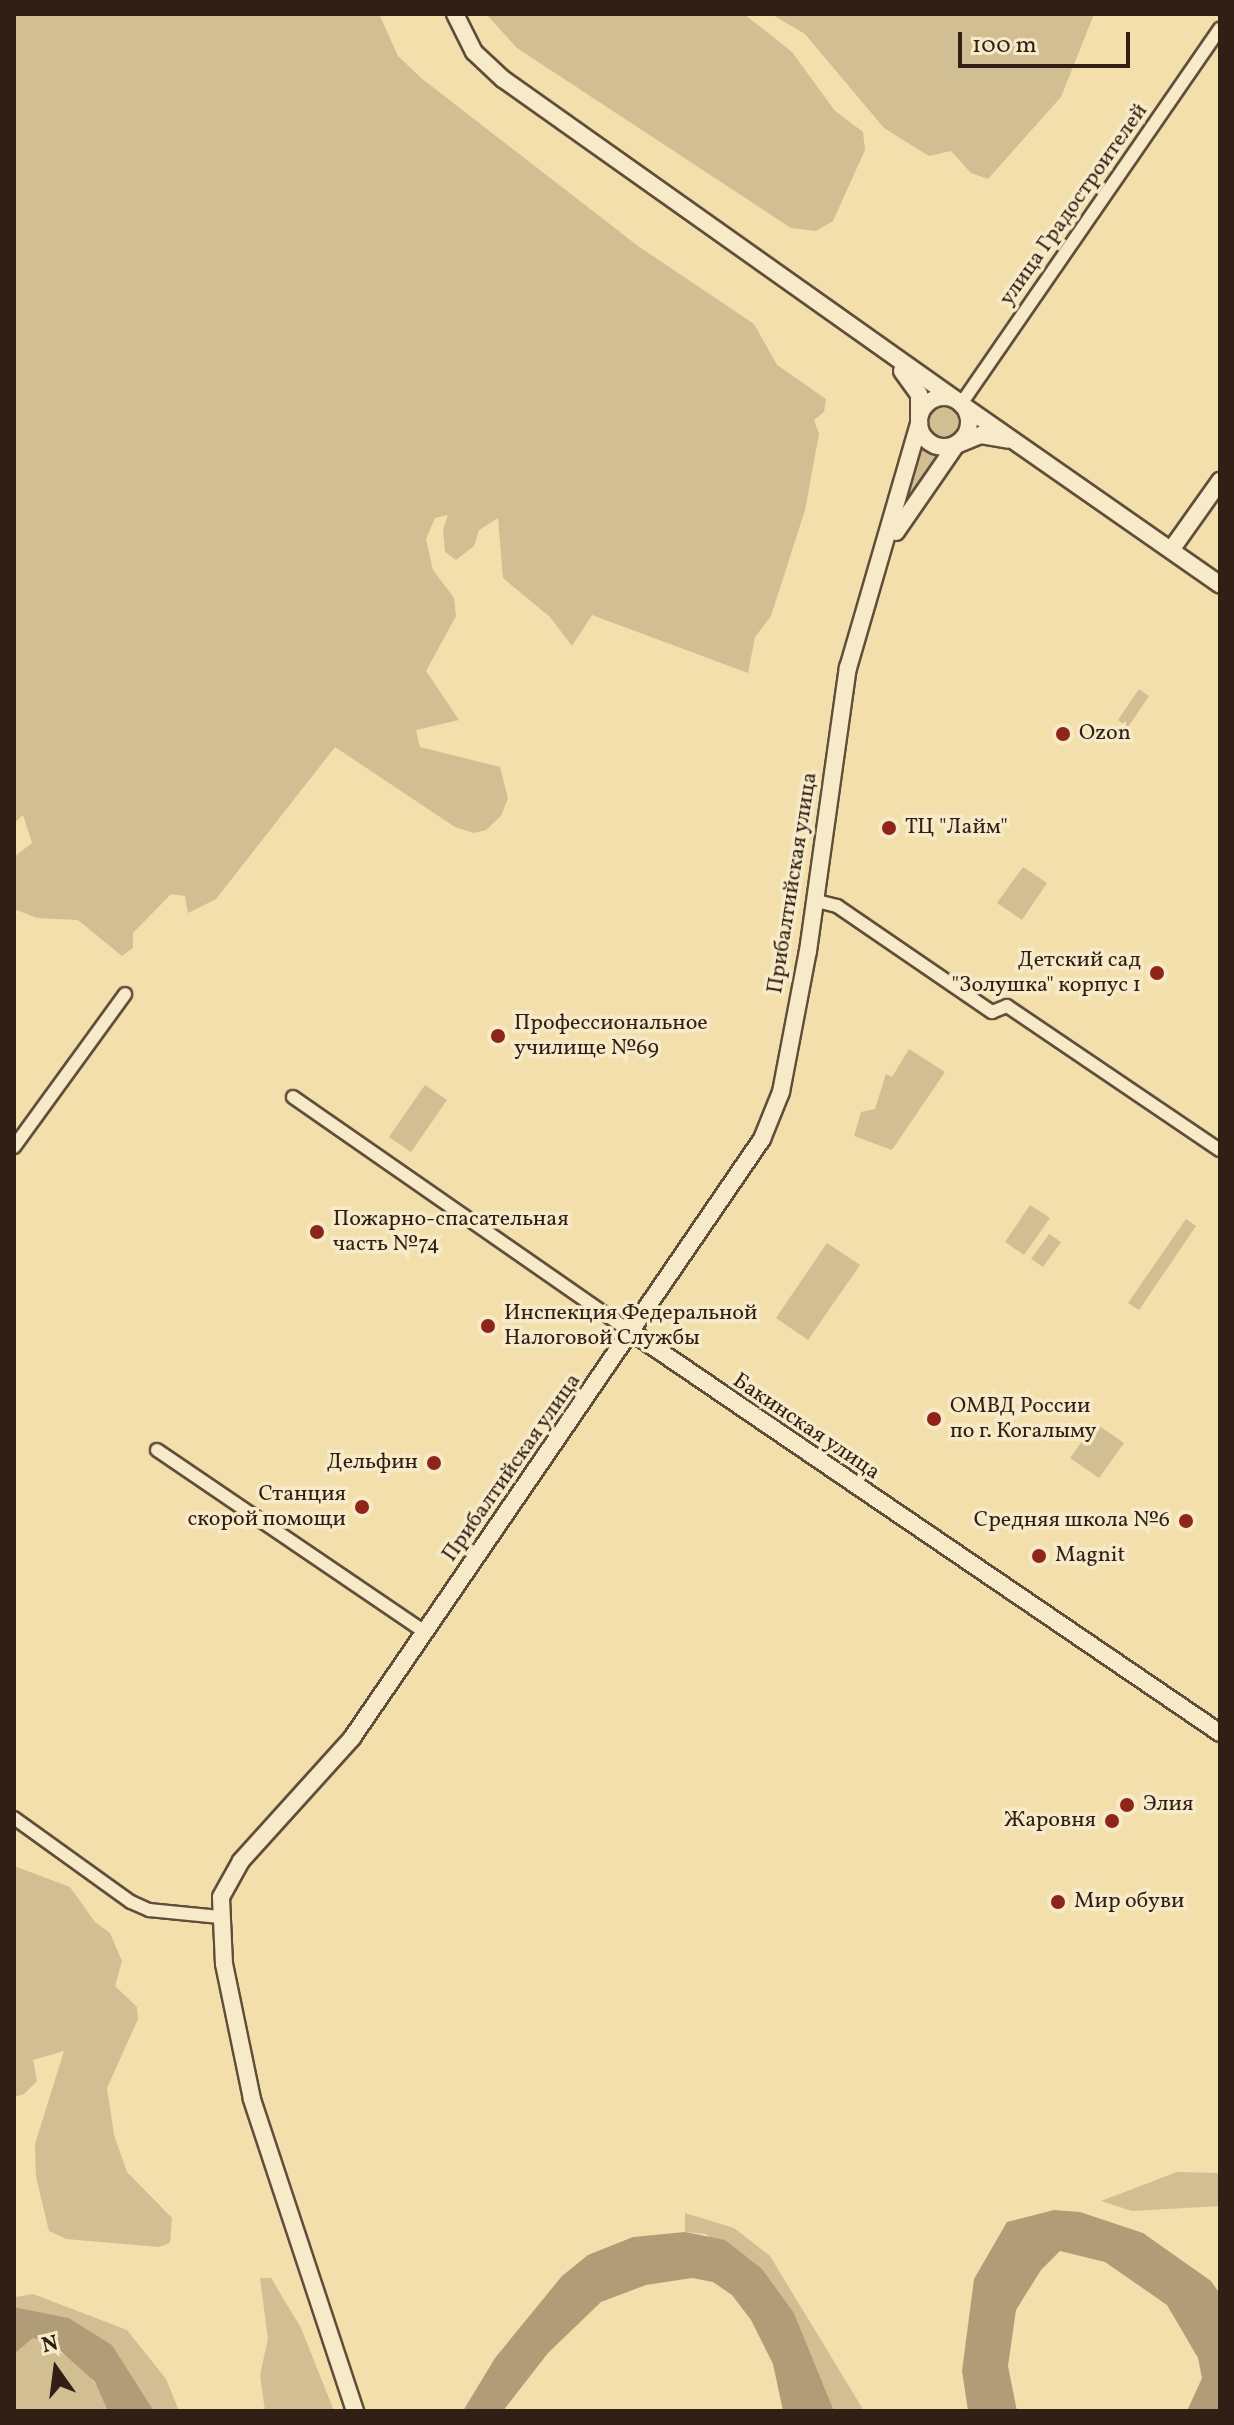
<!DOCTYPE html>
<html>
<head>
<meta charset="utf-8">
<style>
  body { margin:0 }
  #map { position:relative; width:1234px; height:2425px; overflow:hidden; background:#f2dfac; font-family:Vollkorn,serif }
  div>[style] { position:absolute }
  .green>* { inset:0; background:#d1be92 }
  .round { border-radius:50% }
  .water>* { inset:0; background:#b09d78 }
  .roads { filter:drop-shadow(2px 0 #614e3a) drop-shadow(-2px 0 #614e3a) drop-shadow(0 2px #614e3a) drop-shadow(0 -2px #614e3a) }
  .street>* { height:12px; margin:-6px; padding:0 6px; transform-origin:6px; border-radius:6px; background:#f7eac9 }
  .secondary>* { height:16px; margin:-8px; padding:0 8px; transform-origin:8px; border-radius:8px; background:#f7eac9 }
  .secondary>.ring { margin:-8px; padding:0; box-sizing:content-box; background:none; border:16px solid #f7eac9; border-radius:50% }
  .dots>* { width:22px; height:22px; translate:-50% -50%; box-sizing:border-box; border:4px solid #f7eac9; border-radius:50% }
  span { translate:-50% -50%; white-space:nowrap; text-align:center; line-height:1.15; -webkit-text-stroke:7px #f7eac9; paint-order:stroke }
  .street-label { font-size:22px; color:#311e14 }
  .poi-label { font-size:22px; color:#311e14 }
  .left { translate:0 -50%; text-align:left }
  .right { translate:-100% -50%; text-align:right }
  .frame { position:absolute; inset:0; border:16px solid #311e14; pointer-events:none }
  .north { position:absolute; left:16px; top:2329px; width:80px; height:80px; -webkit-text-stroke:6px #f7eac9; paint-order:stroke; rotate:346deg; font-size:22px; font-weight:700; line-height:32px; text-align:center; color:#311e14 }
  .north::after { content:''; display:block; margin:auto; width:28px; height:36px; background:#311e14; clip-path:polygon(50% 0,100% 100%,50% 72%,0 100%) }
  .scale { position:absolute; left:958px; top:32px; width:172px; height:36px; box-sizing:border-box; border:4px solid #311e14; border-top:0; padding-left:10px; font-size:24px; line-height:28px; white-space:nowrap; color:#311e14; -webkit-text-stroke:6px #f7eac9; paint-order:stroke }
</style>
</head>
<body>
<div id="map">
  <div class="green">
    <div style="clip-path:polygon(14px 14px,379px 14px,398px 56px,421px 78px,638px 246px,754px 324px,777px 365px,826px 399px,824px 412px,814px 420px,819px 434px,805px 510px,771px 616px,755px 637px,748px 673px,592px 615px,572px 646px,550px 617px,503px 578px,498px 518px,479px 530px,474px 546px,456px 560px,445px 552px,443px 530px,448px 515px,435px 518px,426px 539px,433px 570px,454px 598px,456px 616px,426px 671px,459px 720px,416px 730px,420px 747px,500px 767px,508px 798px,501px 816px,486px 830px,474px 833px,455px 827px,335px 747px,216px 899px,188px 913px,185px 896px,171px 894px,133px 933px,133px 948px,122px 956px,78px 920px,37px 918px,14px 909px,14px 857px,32px 843px,23px 815px,14px 823px)"></div>
    <div style="clip-path:polygon(486px 14px,744px 14px,792px 52px,835px 111px,863px 132px,865px 150px,833px 221px,816px 231px,791px 228px,517px 48px)"></div>
    <div style="clip-path:polygon(771px 14px,1094px 14px,1061px 97px,988px 179px,971px 173px,951px 151px,929px 156px,884px 128px,805px 34px)"></div>
    <div class="round" style="left:928px;top:406px;width:32px;height:32px"></div>
    <div style="clip-path:polygon(920px 445px,938px 456px,907px 503px,906px 503px)"></div>
    <div style="clip-path:polygon(1139px 689px,1149px 696px,1128px 727px,1118px 720px)"></div>
    <div style="clip-path:polygon(1023px 867px,1047px 883px,1022px 920px,997px 903px)"></div>
    <div style="clip-path:polygon(909px 1049px,945px 1072px,892px 1150px,854px 1136px,861px 1112px,875px 1109px,886px 1074px,892px 1077px)"></div>
    <div style="clip-path:polygon(425px 1085px,447px 1100px,411px 1152px,389px 1137px)"></div>
    <div style="clip-path:polygon(1030px 1205px,1050px 1218px,1024px 1255px,1005px 1242px)"></div>
    <div style="clip-path:polygon(1186px 1219px,1196px 1226px,1139px 1310px,1128px 1303px)"></div>
    <div style="clip-path:polygon(1049px 1234px,1061px 1242px,1043px 1267px,1031px 1259px)"></div>
    <div style="clip-path:polygon(827px 1243px,860px 1265px,808px 1340px,776px 1318px)"></div>
    <div style="clip-path:polygon(1095px 1423px,1124px 1443px,1099px 1478px,1070px 1458px)"></div>
    <div style="clip-path:polygon(14px 1866px,70px 1887px,95px 1922px,110px 1933px,122px 1961px,115px 1986px,137px 2007px,138px 2019px,107px 2088px,114px 2135px,127px 2172px,172px 2218px,170px 2243px,159px 2247px,66px 2239px,49px 2231px,36px 2177px,35px 2144px,64px 2051px,33px 2060px,37px 2081px,24px 2094px,14px 2097px)"></div>
    <div style="clip-path:polygon(1177px 2172px,1220px 2173px,1220px 2206px,1132px 2211px,1101px 2201px)"></div>
    <div style="clip-path:polygon(685px 2213px,734px 2228px,770px 2256px,864px 2411px,834px 2411px,794px 2313px,706px 2234px,685px 2232px)"></div>
    <div style="clip-path:polygon(260px 2278px,271px 2278px,301px 2328px,334px 2411px,265px 2411px,260px 2375px,268px 2339px)"></div>
    <div style="clip-path:polygon(33px 2294px,127px 2330px,166px 2379px,179px 2411px,154px 2411px,112px 2345px,69px 2318px,14px 2307px,16px 2297px)"></div>
    <div style="clip-path:polygon(33px 2338px,79px 2363px,106px 2398px,108px 2411px,14px 2411px,14px 2354px)"></div>
  </div>
  <div class="water">
    <div style="clip-path:polygon(1054px 2210px,1080px 2212px,1143px 2233px,1211px 2281px,1220px 2294px,1220px 2411px,1187px 2411px,1202px 2378px,1198px 2358px,1167px 2305px,1105px 2262px,1060px 2251px,1041px 2270px,1016px 2310px,1008px 2366px,1017px 2411px,968px 2411px,962px 2371px,974px 2279px,1007px 2222px)"></div>
    <div style="clip-path:polygon(685px 2232px,725px 2240px,762px 2269px,794px 2313px,834px 2411px,783px 2411px,773px 2364px,751px 2320px,732px 2295px,713px 2282px,692px 2278px,646px 2285px,601px 2302px,548px 2353px,503px 2411px,463px 2411px,495px 2358px,562px 2276px,588px 2255px,633px 2237px)"></div>
    <div style="clip-path:polygon(14px 2307px,69px 2318px,112px 2345px,154px 2411px,108px 2411px,95px 2382px,56px 2347px,33px 2338px,14px 2354px)"></div>
  </div>
  <div class="roads">
    <div class="street">
      <div style="left:961px;top:404px;width:456px;rotate:-55.4deg"></div>
      <div style="left:817px;top:901px;width:21px;rotate:14deg"></div>
      <div style="left:837px;top:906px;width:188px;rotate:34.4deg"></div>
      <div style="left:992px;top:1012px;width:16px;rotate:-22deg"></div>
      <div style="left:1007px;top:1006px;width:257px;rotate:34.1deg"></div>
      <div style="left:293px;top:1097px;width:414px;rotate:34.8deg"></div>
      <div style="left:14px;top:1147px;width:189px;rotate:-54deg"></div>
      <div style="left:157px;top:1450px;width:324px;rotate:34.2deg"></div>
      <div style="left:14px;top:1818px;width:144px;rotate:35.7deg"></div>
      <div style="left:131px;top:1902px;width:20px;rotate:24deg"></div>
      <div style="left:149px;top:1910px;width:71px;rotate:5.6deg"></div>
    </div>
    <div class="secondary">
      <div style="left:455px;top:14px;width:42px;rotate:63.4deg"></div>
      <div style="left:474px;top:52px;width:40px;rotate:43deg"></div>
      <div style="left:503px;top:79px;width:555px;rotate:35.32deg"></div>
      <div style="left:902px;top:371px;width:29px;rotate:54deg"></div>
      <div style="left:919px;top:394px;width:24px;rotate:90deg"></div>
      <div class="ring" style="left:919px;top:397px;width:34px;height:34px"></div>
      <div style="left:961px;top:404px;width:316px;rotate:34.9deg"></div>
      <div style="left:896px;top:532px;width:106px;rotate:-55.4deg"></div>
      <div style="left:956px;top:445px;width:27px;rotate:-22deg"></div>
      <div style="left:981px;top:435px;width:27px;rotate:10deg"></div>
      <div style="left:1171px;top:550px;width:85px;rotate:-54.6deg"></div>
      <div style="left:633px;top:1333px;width:710px;rotate:34.27deg"></div>
      <div style="left:355px;top:2411px;width:329px;rotate:-108.3deg"></div>
      <div style="left:252px;top:2099px;width:138px;rotate:-101.7deg"></div>
      <div style="left:224px;top:1964px;width:67px;rotate:-92.6deg"></div>
      <div style="left:221px;top:1897px;width:41px;rotate:-60.9deg"></div>
      <div style="left:241px;top:1861px;width:166px;rotate:-47.9deg"></div>
      <div style="left:352px;top:1738px;width:726px;rotate:-55.61deg"></div>
      <div style="left:762px;top:1139px;width:51px;rotate:-68deg"></div>
      <div style="left:781px;top:1092px;width:144px;rotate:-79.2deg"></div>
      <div style="left:808px;top:951px;width:286px;rotate:-82deg"></div>
      <div style="left:848px;top:668px;width:255px;rotate:-73.8deg"></div>
    </div>
  </div>
  <div class="dots">
    <div style="left:1063px;top:734px;background:#8f2418"></div>
    <div style="left:889px;top:828px;background:#8f2418"></div>
    <div style="left:1157px;top:973px;background:#8f2418"></div>
    <div style="left:498px;top:1036px;background:#8f2418"></div>
    <div style="left:317px;top:1232px;background:#8f2418"></div>
    <div style="left:488px;top:1326px;background:#8f2418"></div>
    <div style="left:934px;top:1419px;background:#8f2418"></div>
    <div style="left:434px;top:1463px;background:#8f2418"></div>
    <div style="left:362px;top:1507px;background:#8f2418"></div>
    <div style="left:1186px;top:1521px;background:#8f2418"></div>
    <div style="left:1039px;top:1556px;background:#8f2418"></div>
    <div style="left:1127px;top:1805px;background:#8f2418"></div>
    <div style="left:1112px;top:1821px;background:#8f2418"></div>
    <div style="left:1058px;top:1902px;background:#8f2418"></div>
  </div>
  <div class="street-label">
    <span style="left:1074px;top:205px;rotate:-55deg">улица Градостроителей</span>
    <span style="left:793px;top:883px;rotate:-81deg">Прибалтийская улица</span>
    <span style="left:806px;top:1427px;rotate:34deg">Бакинская улица</span>
    <span style="left:512px;top:1468px;rotate:-55deg">Прибалтийская улица</span>
  </div>
  <div class="poi-label">
    <span class="left" style="left:1079px;top:734px">Ozon</span>
    <span class="left" style="left:905px;top:828px">ТЦ "Лайм"</span>
    <span class="right" style="left:1141px;top:973px">Детский сад<br>"Золушка" корпус 1</span>
    <span class="left" style="left:514px;top:1036px">Профессиональное<br>училище №69</span>
    <span class="left" style="left:333px;top:1232px">Пожарно-спасательная<br>часть №74</span>
    <span class="left" style="left:504px;top:1326px">Инспекция Федеральной<br>Налоговой Службы</span>
    <span class="left" style="left:950px;top:1419px">ОМВД России<br>по г. Когалыму</span>
    <span class="right" style="left:418px;top:1463px">Дельфин</span>
    <span class="right" style="left:346px;top:1507px">Станция<br>скорой помощи</span>
    <span class="right" style="left:1170px;top:1521px">Средняя школа №6</span>
    <span class="left" style="left:1055px;top:1556px">Magnit</span>
    <span class="left" style="left:1143px;top:1805px">Элия</span>
    <span class="right" style="left:1096px;top:1821px">Жаровня</span>
    <span class="left" style="left:1074px;top:1902px">Мир обуви</span>
  </div>
  <div class="frame"></div>
  <div class="north">N</div>
  <div class="scale">100 m</div>
</div>
</body>
</html>
